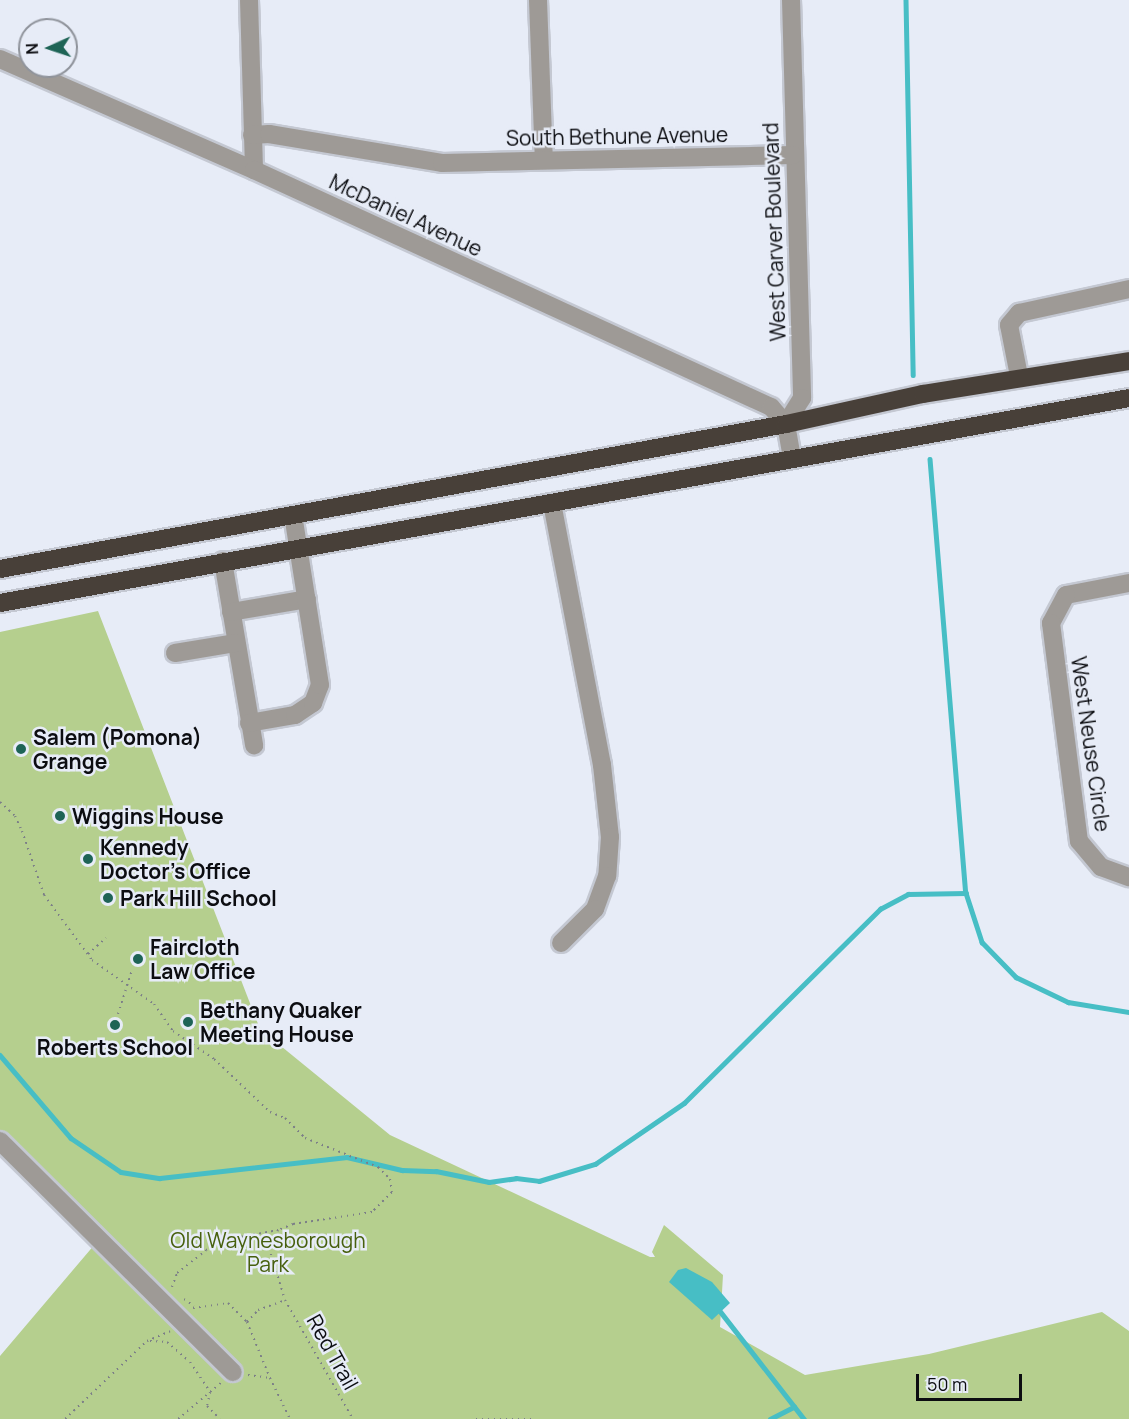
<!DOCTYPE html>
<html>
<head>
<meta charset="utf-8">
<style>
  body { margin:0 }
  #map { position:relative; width:1129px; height:1419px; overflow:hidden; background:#e7ecf7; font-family:Manrope,sans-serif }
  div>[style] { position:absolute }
  .green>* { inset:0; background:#b5cf8e }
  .water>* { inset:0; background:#47bec5 }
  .stream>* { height:4.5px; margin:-2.25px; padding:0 2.25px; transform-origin:2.25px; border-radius:2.25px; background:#47bec5 }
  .path>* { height:2px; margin-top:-1px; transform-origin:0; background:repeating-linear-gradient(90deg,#7c7f87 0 1.5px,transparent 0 6px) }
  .roads { filter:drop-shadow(2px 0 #c4c8d2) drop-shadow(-2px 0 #c4c8d2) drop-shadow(0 2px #c4c8d2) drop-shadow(0 -2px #c4c8d2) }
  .minor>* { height:18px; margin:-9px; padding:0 9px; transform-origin:9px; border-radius:9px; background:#9e9a96 }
  .highway>* { height:18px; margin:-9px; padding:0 9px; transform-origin:9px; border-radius:9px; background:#484039 }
  .dots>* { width:16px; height:16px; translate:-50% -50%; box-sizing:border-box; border:3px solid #e7ecf7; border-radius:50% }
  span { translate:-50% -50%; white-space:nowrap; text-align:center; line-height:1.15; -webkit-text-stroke:5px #e7ecf7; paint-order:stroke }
  .street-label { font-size:21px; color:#0c0d11 }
  .poi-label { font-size:21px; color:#0c0d11; font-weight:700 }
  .left { translate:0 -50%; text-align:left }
  .park-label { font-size:21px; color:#47600e }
  .north { position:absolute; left:18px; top:18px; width:60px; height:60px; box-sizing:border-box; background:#e7ecf7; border:2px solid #8f939b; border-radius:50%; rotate:267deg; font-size:16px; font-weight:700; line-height:24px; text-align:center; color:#0c0d11 }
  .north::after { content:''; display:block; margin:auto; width:21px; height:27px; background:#1e6456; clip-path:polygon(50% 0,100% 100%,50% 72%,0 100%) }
  .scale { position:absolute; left:916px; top:1374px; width:106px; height:27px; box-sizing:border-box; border:3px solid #0c0d11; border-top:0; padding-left:8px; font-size:18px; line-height:21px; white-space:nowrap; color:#0c0d11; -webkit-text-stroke:4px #e7ecf7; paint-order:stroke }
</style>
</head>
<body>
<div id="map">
  <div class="green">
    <div style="clip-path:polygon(98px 611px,260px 1029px,390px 1135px,650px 1257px,655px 1257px,652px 1252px,664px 1225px,723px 1275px,720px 1327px,805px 1375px,929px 1354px,1102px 1312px,1129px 1331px,1129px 1419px,0 1419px,0 1356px,101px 1237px,0 1156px,0 632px)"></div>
  </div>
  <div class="water">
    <div style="clip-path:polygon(686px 1268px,712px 1282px,730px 1303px,712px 1320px,669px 1282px,678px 1270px)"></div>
  </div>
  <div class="stream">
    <div style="left:906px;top:0;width:375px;rotate:88.9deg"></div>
    <div style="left:930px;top:459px;width:435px;rotate:85.3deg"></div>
    <div style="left:966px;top:893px;width:52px;rotate:71.9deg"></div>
    <div style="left:982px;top:942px;width:49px;rotate:45.8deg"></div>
    <div style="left:1016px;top:977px;width:58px;rotate:25.7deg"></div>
    <div style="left:1068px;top:1002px;width:62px;rotate:9.3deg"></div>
    <div style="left:0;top:1055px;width:109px;rotate:49.5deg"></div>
    <div style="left:71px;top:1138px;width:60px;rotate:34.2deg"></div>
    <div style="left:121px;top:1172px;width:39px;rotate:9deg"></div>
    <div style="left:160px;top:1178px;width:188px;rotate:-6.4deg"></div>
    <div style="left:347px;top:1157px;width:57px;rotate:13.3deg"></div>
    <div style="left:402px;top:1170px;width:34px;rotate:2deg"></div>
    <div style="left:436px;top:1171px;width:54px;rotate:11.7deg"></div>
    <div style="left:489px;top:1182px;width:27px;rotate:-8deg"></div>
    <div style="left:516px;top:1178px;width:23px;rotate:7deg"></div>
    <div style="left:539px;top:1181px;width:59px;rotate:-16.9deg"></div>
    <div style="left:595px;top:1164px;width:108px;rotate:-34.4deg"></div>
    <div style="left:684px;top:1103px;width:276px;rotate:-44.7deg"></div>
    <div style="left:880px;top:909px;width:32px;rotate:-28deg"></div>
    <div style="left:908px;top:894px;width:58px;rotate:-1deg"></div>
    <div style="left:720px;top:1311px;width:137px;rotate:52.1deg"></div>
    <div style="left:770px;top:1419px;width:27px;rotate:-27deg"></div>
  </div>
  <div class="path">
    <div style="left:0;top:802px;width:21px;rotate:43deg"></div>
    <div style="left:15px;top:816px;width:17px;rotate:65deg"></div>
    <div style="left:22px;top:831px;width:68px;rotate:71deg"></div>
    <div style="left:44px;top:895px;width:81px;rotate:53.6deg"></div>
    <div style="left:92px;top:960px;width:76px;rotate:35.4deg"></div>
    <div style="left:154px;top:1004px;width:33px;rotate:55deg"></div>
    <div style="left:173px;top:1031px;width:50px;rotate:34.3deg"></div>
    <div style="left:214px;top:1059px;width:77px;rotate:43.4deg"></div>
    <div style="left:270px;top:1112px;width:16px;rotate:22deg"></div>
    <div style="left:285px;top:1118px;width:28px;rotate:45deg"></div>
    <div style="left:305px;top:1138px;width:79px;rotate:21.7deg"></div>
    <div style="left:378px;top:1167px;width:17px;rotate:45deg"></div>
    <div style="left:390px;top:1179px;width:13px;rotate:81deg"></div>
    <div style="left:392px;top:1192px;width:28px;rotate:135deg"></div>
    <div style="left:372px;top:1212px;width:80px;rotate:171.4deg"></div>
    <div style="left:293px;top:1224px;width:16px;rotate:158deg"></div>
    <div style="left:278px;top:1230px;width:20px;rotate:117deg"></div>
    <div style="left:269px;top:1248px;width:54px;rotate:72.9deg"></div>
    <div style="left:285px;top:1300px;width:137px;rotate:60.3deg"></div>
    <div style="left:88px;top:954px;width:24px;rotate:-42deg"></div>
    <div style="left:118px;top:1014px;width:46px;rotate:-72.3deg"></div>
    <div style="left:172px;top:1287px;width:15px;rotate:-70deg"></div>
    <div style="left:177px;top:1273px;width:37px;rotate:-38deg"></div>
    <div style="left:206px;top:1250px;width:21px;rotate:-29deg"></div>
    <div style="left:224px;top:1240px;width:55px;rotate:-10.5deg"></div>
    <div style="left:184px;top:1299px;width:12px;rotate:35deg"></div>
    <div style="left:193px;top:1308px;width:35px;rotate:-8deg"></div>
    <div style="left:228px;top:1303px;width:27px;rotate:45deg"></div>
    <div style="left:247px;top:1322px;width:16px;rotate:-47deg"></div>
    <div style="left:258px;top:1310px;width:29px;rotate:-20deg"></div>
    <div style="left:247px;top:1322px;width:61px;rotate:67.7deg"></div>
    <div style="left:150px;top:1341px;width:17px;rotate:3deg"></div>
    <div style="left:167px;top:1342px;width:30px;rotate:41deg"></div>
    <div style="left:190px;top:1362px;width:36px;rotate:56deg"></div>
    <div style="left:210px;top:1392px;width:14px;rotate:102deg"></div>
    <div style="left:207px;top:1406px;width:18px;rotate:45deg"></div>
    <div style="left:248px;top:1375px;width:22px;rotate:8deg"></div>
    <div style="left:270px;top:1378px;width:46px;rotate:64deg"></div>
    <div style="left:65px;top:1419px;width:113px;rotate:-43.6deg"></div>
    <div style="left:147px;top:1341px;width:25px;rotate:-23deg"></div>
    <div style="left:178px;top:1419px;width:57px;rotate:-40.1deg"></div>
    <div style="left:476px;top:1419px;width:59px"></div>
  </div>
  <div class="roads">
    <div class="minor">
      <div style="left:249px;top:0;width:170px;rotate:88.3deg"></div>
      <div style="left:538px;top:0;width:160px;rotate:87.9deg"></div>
      <div style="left:791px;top:0;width:398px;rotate:88.4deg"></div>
      <div style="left:802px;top:398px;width:31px;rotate:122deg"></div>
      <div style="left:786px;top:424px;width:35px;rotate:80deg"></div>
      <div style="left:0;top:59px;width:277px;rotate:23.6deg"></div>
      <div style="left:254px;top:170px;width:569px;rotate:24.63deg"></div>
      <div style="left:771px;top:407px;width:23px;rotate:49deg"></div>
      <div style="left:252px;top:135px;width:17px;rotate:-3deg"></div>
      <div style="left:269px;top:134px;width:175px;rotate:9.5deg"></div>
      <div style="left:442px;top:163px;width:351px;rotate:-1.3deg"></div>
      <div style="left:1019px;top:376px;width:52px;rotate:-101.1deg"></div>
      <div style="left:1009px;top:325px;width:16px;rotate:-50deg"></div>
      <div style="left:1019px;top:313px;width:113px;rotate:-12.3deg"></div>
      <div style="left:552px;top:503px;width:267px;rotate:79.2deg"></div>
      <div style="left:602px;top:765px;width:72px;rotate:83.7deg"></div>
      <div style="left:610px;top:837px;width:39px;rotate:94deg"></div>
      <div style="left:607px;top:876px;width:35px;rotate:110deg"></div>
      <div style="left:595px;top:909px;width:48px;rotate:135deg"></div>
      <div style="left:223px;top:561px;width:187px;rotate:80.4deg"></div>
      <div style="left:1129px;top:583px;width:64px;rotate:169.2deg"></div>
      <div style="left:1066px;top:595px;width:32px;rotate:118deg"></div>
      <div style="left:1051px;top:623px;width:220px;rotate:82.7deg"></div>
      <div style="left:1079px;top:841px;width:34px;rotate:50deg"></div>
      <div style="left:1101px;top:867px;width:30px;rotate:20deg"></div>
      <div style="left:231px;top:612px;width:77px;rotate:-9.7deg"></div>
      <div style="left:175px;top:653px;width:62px;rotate:-9.3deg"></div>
      <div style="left:249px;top:723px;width:47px;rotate:-9.9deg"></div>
      <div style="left:295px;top:715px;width:22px;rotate:-34deg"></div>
      <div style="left:313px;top:703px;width:19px;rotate:-69deg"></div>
      <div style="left:320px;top:685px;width:172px;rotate:-99deg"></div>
      <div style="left:0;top:1141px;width:328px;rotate:44.8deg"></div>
    </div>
    <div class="highway">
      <div style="left:0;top:569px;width:799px;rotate:-10.45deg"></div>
      <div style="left:786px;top:424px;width:140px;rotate:-12.4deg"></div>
      <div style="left:923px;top:394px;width:209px;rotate:-9.1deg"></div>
      <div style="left:0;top:603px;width:1147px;rotate:-10.29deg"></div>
    </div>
  </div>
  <div class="dots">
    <div style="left:21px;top:749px;background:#1e6456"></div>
    <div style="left:60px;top:816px;background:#1e6456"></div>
    <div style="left:88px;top:859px;background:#1e6456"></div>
    <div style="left:108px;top:898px;background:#1e6456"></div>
    <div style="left:138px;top:959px;background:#1e6456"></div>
    <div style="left:188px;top:1022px;background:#1e6456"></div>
    <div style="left:115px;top:1025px;background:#1e6456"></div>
  </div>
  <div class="street-label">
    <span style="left:617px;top:136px;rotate:-1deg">South Bethune Avenue</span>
    <span style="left:406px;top:215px;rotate:25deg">McDaniel Avenue</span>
    <span style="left:774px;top:232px;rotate:-92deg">West Carver Boulevard</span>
    <span style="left:1091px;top:744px;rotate:82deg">West Neuse Circle</span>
    <span style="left:333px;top:1352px;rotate:61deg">Red Trail</span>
  </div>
  <div class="poi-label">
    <span class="left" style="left:33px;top:749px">Salem (Pomona)<br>Grange</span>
    <span class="left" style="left:72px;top:816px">Wiggins House</span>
    <span class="left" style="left:100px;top:859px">Kennedy<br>Doctor’s Office</span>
    <span class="left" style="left:120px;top:898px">Park Hill School</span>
    <span class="left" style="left:150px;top:959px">Faircloth<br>Law Office</span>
    <span class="left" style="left:200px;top:1022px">Bethany Quaker<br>Meeting House</span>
    <span style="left:115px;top:1047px">Roberts School</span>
  </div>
  <div class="park-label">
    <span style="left:268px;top:1252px">Old Waynesborough<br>Park</span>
  </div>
  <div class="north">N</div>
  <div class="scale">50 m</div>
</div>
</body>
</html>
